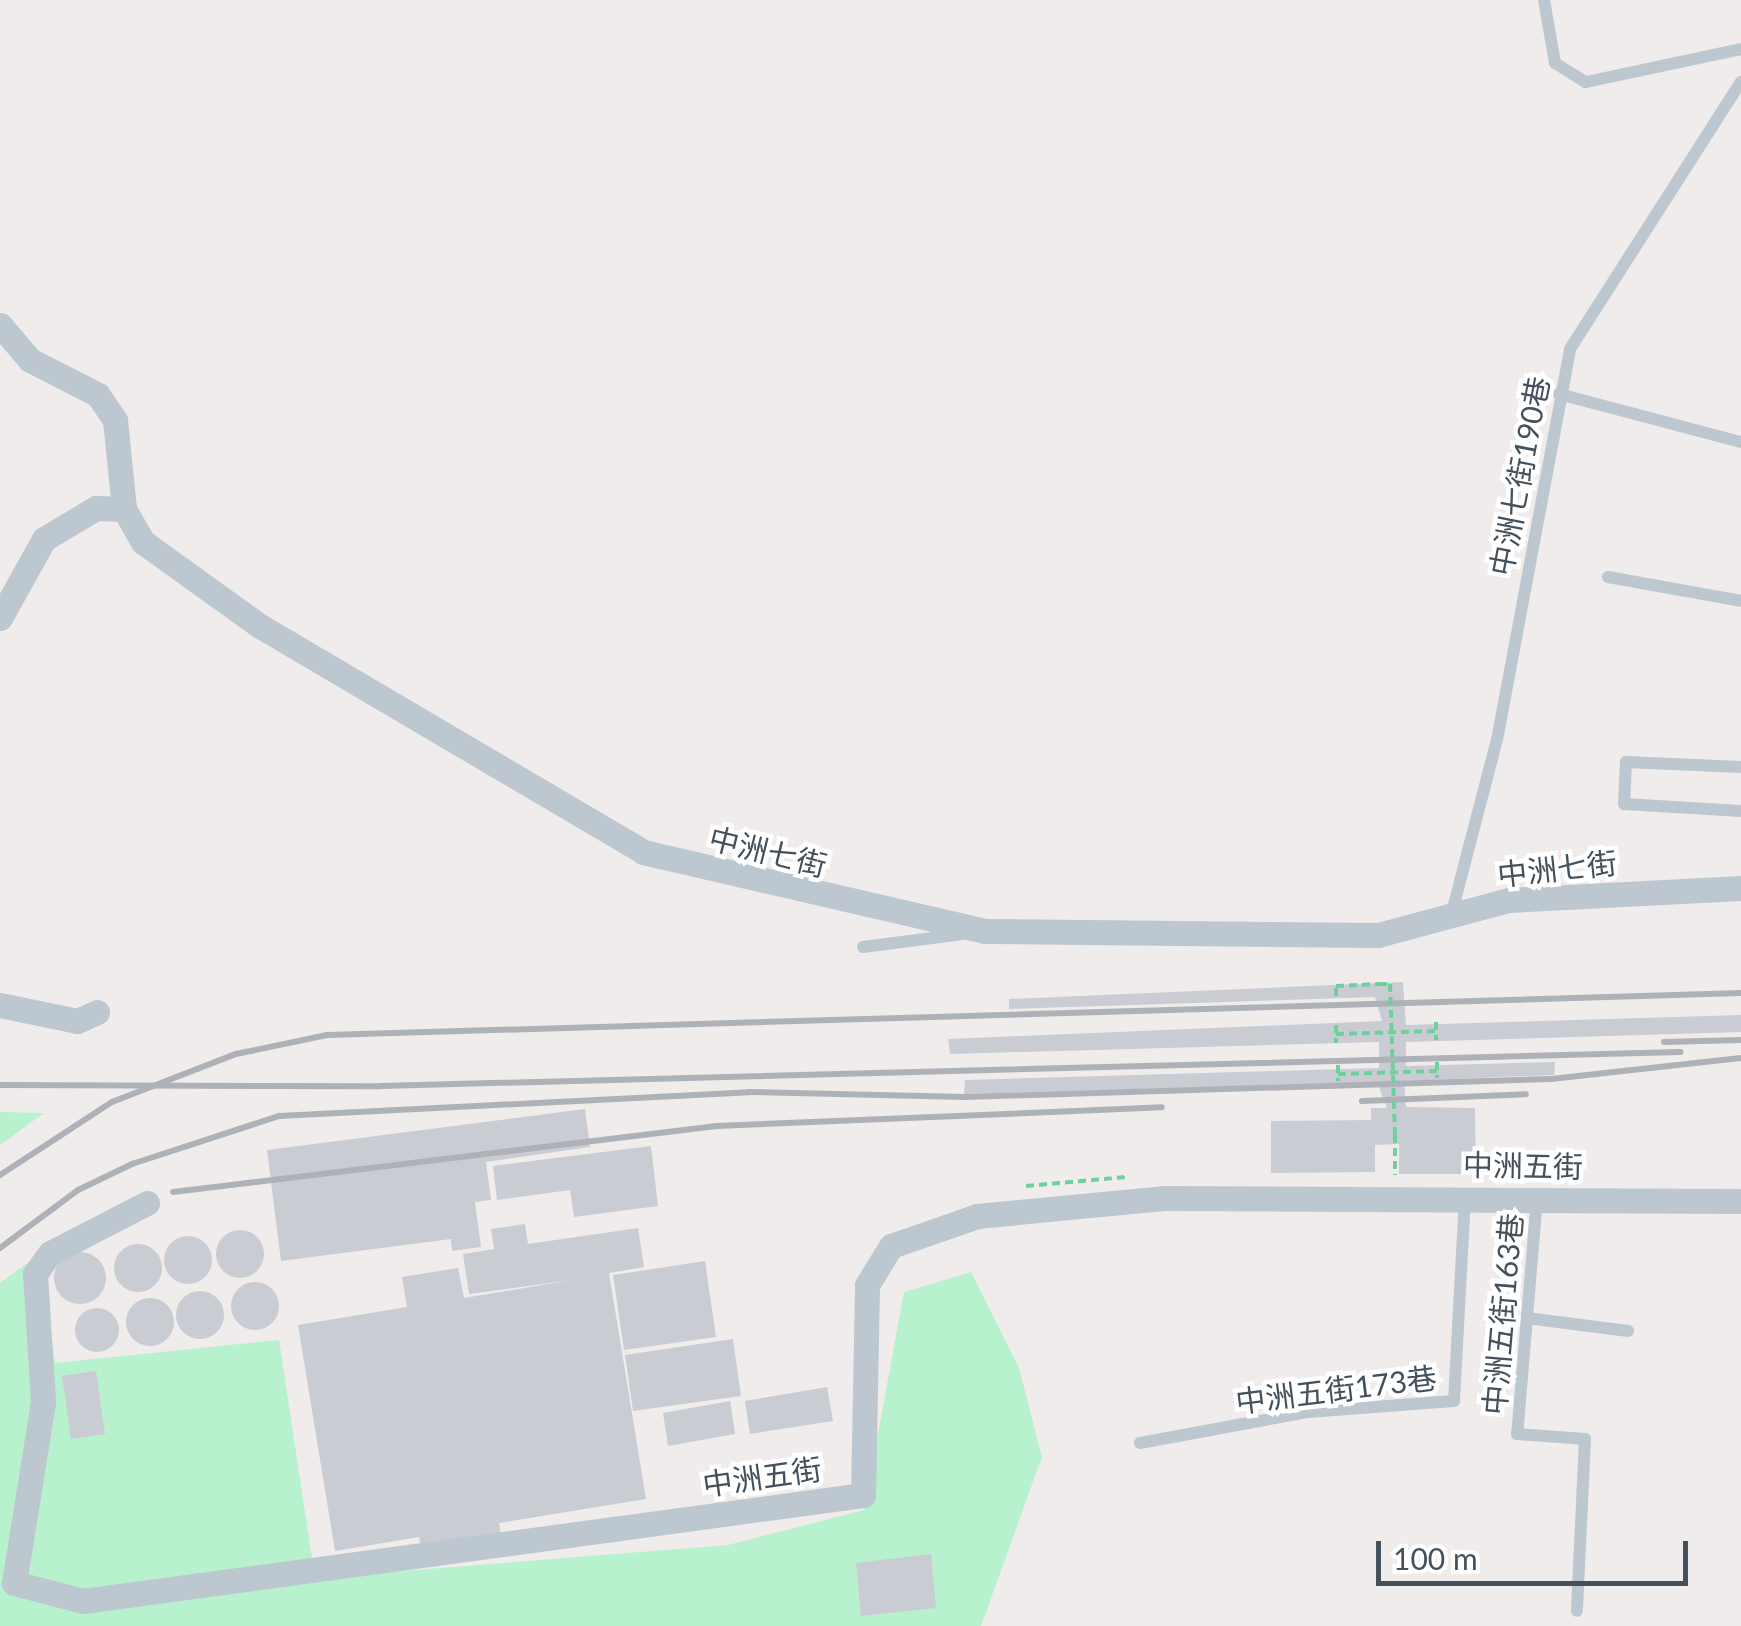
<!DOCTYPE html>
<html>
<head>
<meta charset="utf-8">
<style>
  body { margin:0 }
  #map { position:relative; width:1741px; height:1626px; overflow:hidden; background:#f0ecec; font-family:Lato,"Noto Sans TC",sans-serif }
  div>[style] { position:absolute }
  .green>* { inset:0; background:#b7f1cd }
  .building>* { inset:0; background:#c9ccd2 }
  .round { border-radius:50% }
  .path>* { height:4px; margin-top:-2px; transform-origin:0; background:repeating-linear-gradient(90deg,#6ed09f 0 8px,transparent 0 13px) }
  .service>* { height:12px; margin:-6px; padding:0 6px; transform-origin:6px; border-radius:6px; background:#bcc7d0 }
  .minor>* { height:25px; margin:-12.5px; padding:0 12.5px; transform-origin:12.5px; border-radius:12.5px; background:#bcc7d0 }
  .rail>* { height:6px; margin:-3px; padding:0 3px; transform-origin:3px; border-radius:3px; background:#aeb2b8 }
  .path-bridge>* { height:4px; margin-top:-2px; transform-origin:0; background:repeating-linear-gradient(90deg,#6ed09f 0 8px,transparent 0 13px) }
  span { translate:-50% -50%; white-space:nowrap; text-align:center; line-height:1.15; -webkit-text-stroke:9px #fff; paint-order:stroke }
  .street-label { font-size:30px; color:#44505b }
  .scale { position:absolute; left:1376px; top:1541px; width:312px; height:45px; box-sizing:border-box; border:5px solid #44505b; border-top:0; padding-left:12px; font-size:30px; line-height:35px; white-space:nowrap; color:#44505b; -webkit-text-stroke:8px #fff; paint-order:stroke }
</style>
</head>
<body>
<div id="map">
  <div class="green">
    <div style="clip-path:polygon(0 1112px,44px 1113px,0 1145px)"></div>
    <div style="clip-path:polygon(40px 1254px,55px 1363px,279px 1340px,315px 1578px,728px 1545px,864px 1510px,904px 1292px,971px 1272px,1019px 1368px,1042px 1457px,981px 1626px,0 1626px,0 1283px)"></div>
  </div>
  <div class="building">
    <div style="clip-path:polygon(1403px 982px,1406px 1025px,1741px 1015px,1741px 1032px,1406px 1042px,1406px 1066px,1555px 1062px,1554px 1075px,1404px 1081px,1406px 1107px,1475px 1108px,1476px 1174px,1399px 1174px,1399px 1144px,1375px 1145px,1375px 1172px,1271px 1173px,1271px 1121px,1371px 1120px,1371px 1108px,1387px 1108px,1377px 1082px,964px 1094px,965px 1080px,1379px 1068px,1379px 1042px,950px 1054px,948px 1039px,1382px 1021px,1375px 997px,1009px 1009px,1009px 999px)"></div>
    <div style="clip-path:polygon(585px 1109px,590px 1147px,486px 1162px,491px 1200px,475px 1202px,481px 1247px,452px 1251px,451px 1239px,281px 1261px,267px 1150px)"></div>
    <div style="clip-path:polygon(651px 1146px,658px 1206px,574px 1217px,570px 1190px,497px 1200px,493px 1166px)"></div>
    <div style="clip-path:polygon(525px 1224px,528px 1244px,638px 1228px,644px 1267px,609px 1273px,646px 1499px,499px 1523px,501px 1534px,421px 1548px,419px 1537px,335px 1551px,298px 1325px,407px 1307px,402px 1277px,458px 1268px,464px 1298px,572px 1280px,469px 1294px,463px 1254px,494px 1249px,491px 1229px)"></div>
    <div class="round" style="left:216px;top:1230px;width:48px;height:48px"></div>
    <div class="round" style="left:164px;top:1236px;width:48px;height:48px"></div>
    <div class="round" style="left:114px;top:1244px;width:48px;height:48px"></div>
    <div class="round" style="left:54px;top:1252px;width:52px;height:52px"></div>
    <div style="clip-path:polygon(705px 1261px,716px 1337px,624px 1350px,613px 1275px)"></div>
    <div class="round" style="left:231px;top:1282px;width:48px;height:48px"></div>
    <div class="round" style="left:176px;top:1291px;width:48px;height:48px"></div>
    <div class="round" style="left:126px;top:1298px;width:48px;height:48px"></div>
    <div class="round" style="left:75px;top:1308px;width:44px;height:44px"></div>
    <div style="clip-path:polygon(733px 1339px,741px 1396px,633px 1411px,625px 1355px)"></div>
    <div style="clip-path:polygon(96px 1371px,105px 1434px,71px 1439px,62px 1376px)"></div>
    <div style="clip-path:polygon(827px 1387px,833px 1421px,750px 1434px,745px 1401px)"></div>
    <div style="clip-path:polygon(730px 1401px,735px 1434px,668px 1446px,663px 1413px)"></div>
    <div style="clip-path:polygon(931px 1554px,936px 1608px,861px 1616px,856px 1563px)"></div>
  </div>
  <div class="path">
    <div style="left:1336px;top:996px;width:10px;rotate:-90deg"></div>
    <div style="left:1336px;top:986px;width:43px;rotate:-2.7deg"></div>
    <div style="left:1436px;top:1022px;width:18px;rotate:90deg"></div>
    <div style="left:1336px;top:1025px;width:18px;rotate:90deg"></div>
    <div style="left:1336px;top:1034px;width:100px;rotate:-1.7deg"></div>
    <div style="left:1437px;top:1062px;width:16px;rotate:90deg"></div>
    <div style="left:1338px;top:1065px;width:16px;rotate:90deg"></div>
    <div style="left:1338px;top:1074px;width:99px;rotate:-1.7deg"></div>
    <div style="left:1395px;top:1135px;width:40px;rotate:90deg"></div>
    <div style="left:1026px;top:1186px;width:100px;rotate:-5.1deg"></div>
  </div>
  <div class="service">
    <div style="left:1544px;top:0;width:64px;rotate:80.1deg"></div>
    <div style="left:1555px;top:63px;width:36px;rotate:32deg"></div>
    <div style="left:1586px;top:82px;width:158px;rotate:-12deg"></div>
    <div style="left:1559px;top:394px;width:188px;rotate:14.8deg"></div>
    <div style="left:1608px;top:577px;width:135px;rotate:10.2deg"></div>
    <div style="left:1741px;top:767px;width:115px;rotate:-177.5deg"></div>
    <div style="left:1626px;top:762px;width:42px;rotate:92.7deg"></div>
    <div style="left:1624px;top:804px;width:117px;rotate:3.4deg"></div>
    <div style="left:1451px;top:916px;width:182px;rotate:-75.4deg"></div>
    <div style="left:1497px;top:740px;width:398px;rotate:-79.4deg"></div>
    <div style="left:1570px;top:349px;width:317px;rotate:-57.4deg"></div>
    <div style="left:863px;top:947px;width:101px;rotate:-7.4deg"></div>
    <div style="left:1537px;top:1198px;width:237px;rotate:94.8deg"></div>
    <div style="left:1517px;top:1434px;width:68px;rotate:4.2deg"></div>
    <div style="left:1585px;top:1439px;width:172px;rotate:92.7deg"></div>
    <div style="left:1527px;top:1318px;width:102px;rotate:7.3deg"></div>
    <div style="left:1140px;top:1443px;width:171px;rotate:-10.5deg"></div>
    <div style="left:1308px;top:1412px;width:146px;rotate:-4.3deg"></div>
    <div style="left:1454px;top:1401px;width:202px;rotate:-86.9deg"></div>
  </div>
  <div class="minor">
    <div style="left:0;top:325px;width:46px;rotate:49.4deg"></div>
    <div style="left:30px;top:360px;width:76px;rotate:27.2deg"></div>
    <div style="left:98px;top:395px;width:30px;rotate:56deg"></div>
    <div style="left:115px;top:420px;width:89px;rotate:84.2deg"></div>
    <div style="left:124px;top:509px;width:38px;rotate:60deg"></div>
    <div style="left:143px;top:542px;width:144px;rotate:35.7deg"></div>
    <div style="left:260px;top:626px;width:445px;rotate:30.5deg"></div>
    <div style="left:643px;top:852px;width:351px;rotate:13deg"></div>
    <div style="left:985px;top:931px;width:393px;rotate:0.6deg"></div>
    <div style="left:1378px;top:935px;width:136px;rotate:-15deg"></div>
    <div style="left:1509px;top:900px;width:232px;rotate:-3deg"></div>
    <div style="left:0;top:618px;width:90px;rotate:-60.9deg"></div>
    <div style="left:44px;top:539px;width:61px;rotate:-30.8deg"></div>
    <div style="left:96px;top:508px;width:28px;rotate:2deg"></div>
    <div style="left:0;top:1005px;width:79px;rotate:11.7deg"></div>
    <div style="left:77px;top:1021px;width:22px;rotate:-24deg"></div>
    <div style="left:147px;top:1203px;width:109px;rotate:152.7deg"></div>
    <div style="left:50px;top:1253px;width:26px;rotate:126deg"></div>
    <div style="left:35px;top:1274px;width:128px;rotate:86.4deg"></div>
    <div style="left:43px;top:1402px;width:183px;rotate:99.1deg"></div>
    <div style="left:14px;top:1583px;width:71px;rotate:14.6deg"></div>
    <div style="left:83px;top:1601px;width:787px;rotate:-7.74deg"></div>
    <div style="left:863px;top:1495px;width:210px;rotate:-88.9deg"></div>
    <div style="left:867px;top:1285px;width:46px;rotate:-58.4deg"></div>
    <div style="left:891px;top:1246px;width:91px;rotate:-19.2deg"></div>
    <div style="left:977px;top:1216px;width:187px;rotate:-5.5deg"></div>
    <div style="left:1163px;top:1198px;width:578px;rotate:0.3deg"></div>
  </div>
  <div class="rail">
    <div style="left:1664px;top:1042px;width:77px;rotate:-1.5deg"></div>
    <div style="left:0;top:1085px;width:381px;rotate:0.2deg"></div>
    <div style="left:381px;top:1086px;width:1300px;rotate:-1.5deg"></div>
    <div style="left:1362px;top:1101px;width:164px;rotate:-2.4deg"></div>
    <div style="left:0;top:1175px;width:134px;rotate:-33.1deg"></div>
    <div style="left:112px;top:1102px;width:133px;rotate:-21.2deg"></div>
    <div style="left:236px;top:1054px;width:93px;rotate:-11.8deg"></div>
    <div style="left:327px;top:1035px;width:1415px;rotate:-1.7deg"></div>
    <div style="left:173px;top:1192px;width:548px;rotate:-6.92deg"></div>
    <div style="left:717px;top:1126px;width:445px;rotate:-2.4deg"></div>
    <div style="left:0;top:1248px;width:97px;rotate:-36.6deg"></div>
    <div style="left:78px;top:1190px;width:60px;rotate:-25.7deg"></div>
    <div style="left:132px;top:1164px;width:155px;rotate:-18.1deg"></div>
    <div style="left:279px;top:1116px;width:471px;rotate:-2.9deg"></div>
    <div style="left:749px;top:1092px;width:216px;rotate:1.3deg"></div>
    <div style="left:965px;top:1097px;width:586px;rotate:-1.76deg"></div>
    <div style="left:1551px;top:1079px;width:191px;rotate:-6.3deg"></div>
  </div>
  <div class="path-bridge">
    <div style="left:1379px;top:984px;width:11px"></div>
    <div style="left:1390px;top:984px;width:151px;rotate:88.1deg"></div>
  </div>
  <div class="street-label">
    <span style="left:1519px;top:476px;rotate:-79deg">中洲七街190巷</span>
    <span style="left:768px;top:851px;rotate:14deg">中洲七街</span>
    <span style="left:1557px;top:868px;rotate:-6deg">中洲七街</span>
    <span style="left:1523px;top:1165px;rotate:1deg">中洲五街</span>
    <span style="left:1502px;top:1314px;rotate:-85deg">中洲五街163巷</span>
    <span style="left:1336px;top:1389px;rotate:-7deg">中洲五街173巷</span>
    <span style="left:762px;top:1476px;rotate:-8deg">中洲五街</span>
  </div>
  <div class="scale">100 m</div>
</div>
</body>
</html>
